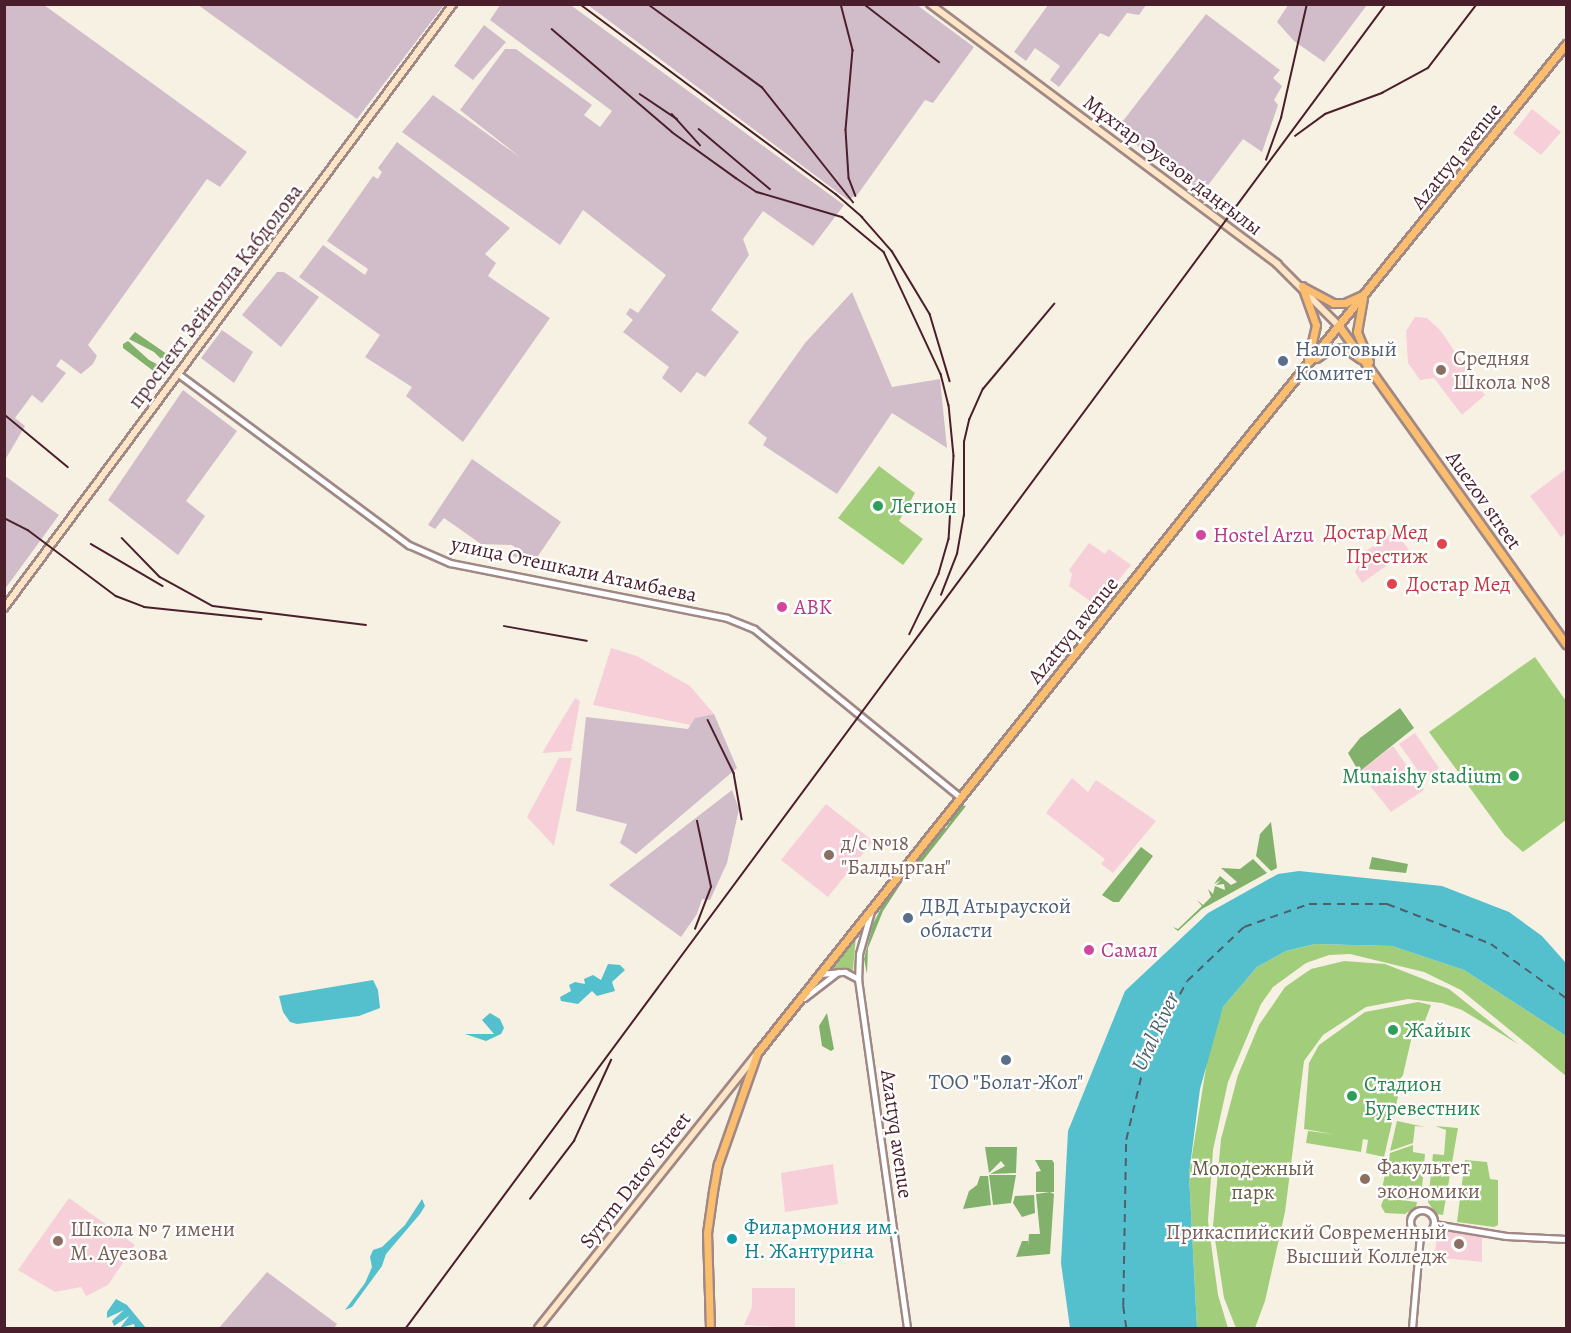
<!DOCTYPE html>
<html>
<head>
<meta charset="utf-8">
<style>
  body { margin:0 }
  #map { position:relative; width:1571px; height:1333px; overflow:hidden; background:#f7f1e3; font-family:Alegreya,serif }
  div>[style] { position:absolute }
  .built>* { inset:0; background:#f6cfd8 }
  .industrial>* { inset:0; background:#d1bdca }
  .green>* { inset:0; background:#a2ce7b }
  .forest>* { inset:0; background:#81b16b }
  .water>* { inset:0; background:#54c0cd }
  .ferry>* { height:1.5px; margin-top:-0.75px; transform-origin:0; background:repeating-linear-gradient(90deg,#4e5f6c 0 8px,transparent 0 14px) }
  .roads { filter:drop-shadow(2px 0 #a08887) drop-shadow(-2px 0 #a08887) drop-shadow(0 2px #a08887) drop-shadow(0 -2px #a08887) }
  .tertiary>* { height:5px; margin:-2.5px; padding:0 2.5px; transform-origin:2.5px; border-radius:2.5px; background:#fff }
  .tertiary>.ring { margin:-2.5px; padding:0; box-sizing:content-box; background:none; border:5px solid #fff; border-radius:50% }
  .secondary>* { height:6px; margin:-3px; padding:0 3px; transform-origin:3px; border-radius:3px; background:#fde5c5 }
  .primary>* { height:7px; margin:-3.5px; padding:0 3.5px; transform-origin:3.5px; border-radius:3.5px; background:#fbbd6e }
  .rail>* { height:1.5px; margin:-0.75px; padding:0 0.75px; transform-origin:0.75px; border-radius:0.75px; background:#4a1f2b }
  .dots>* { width:16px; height:16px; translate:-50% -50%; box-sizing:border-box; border:3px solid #fff; border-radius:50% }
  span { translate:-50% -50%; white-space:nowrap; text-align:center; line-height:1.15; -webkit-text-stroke:4.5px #fff; paint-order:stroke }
  .street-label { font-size:21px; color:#4a1f2b }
  .service-label { font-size:21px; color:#4e5e75 }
  .left { translate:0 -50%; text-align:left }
  .education-label { font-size:21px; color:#785e54 }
  .right { translate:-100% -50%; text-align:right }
  .leisure-label { font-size:21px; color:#27864d }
  .health-label { font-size:21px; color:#be3a42 }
  .hotel-label { font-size:21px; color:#b23c85 }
  .park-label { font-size:21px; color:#695c47 }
  .culture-label { font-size:21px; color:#0d838f }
  .water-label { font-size:22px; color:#4e5f6c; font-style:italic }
  .frame { position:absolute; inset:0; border:6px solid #4a1f2b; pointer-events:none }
</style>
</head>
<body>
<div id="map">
  <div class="built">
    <div style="clip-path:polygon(1532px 109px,1561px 132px,1541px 155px,1513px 133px)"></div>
    <div style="clip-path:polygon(1415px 317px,1427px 318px,1440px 330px,1485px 395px,1462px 415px,1434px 378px,1420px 380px,1408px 363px,1406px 331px)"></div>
    <div style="clip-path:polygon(1566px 469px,1566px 533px,1561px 537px,1530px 496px)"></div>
    <div style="clip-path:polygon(1395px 531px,1409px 550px,1362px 583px,1355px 572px,1360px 562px,1357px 557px)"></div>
    <div style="clip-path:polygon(1089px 543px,1105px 554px,1109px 549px,1131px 565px,1097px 606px,1069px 586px,1072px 574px,1069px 570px)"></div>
    <div style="clip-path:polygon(611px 648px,637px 656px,690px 686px,714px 714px,695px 718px,691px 725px,593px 705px)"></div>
    <div style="clip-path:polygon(575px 698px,580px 701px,571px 751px,542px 753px)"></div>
    <div style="clip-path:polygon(1415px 733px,1439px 768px,1424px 779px,1399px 744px)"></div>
    <div style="clip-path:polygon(1393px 746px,1424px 790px,1391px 812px,1359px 772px)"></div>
    <div style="clip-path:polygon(559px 758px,572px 758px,554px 846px,527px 817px)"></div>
    <div style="clip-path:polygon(1072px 778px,1088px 792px,1096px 780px,1156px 821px,1113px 873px,1101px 864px,1105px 859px,1046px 813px)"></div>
    <div style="clip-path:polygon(826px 804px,873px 841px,828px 897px,781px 860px)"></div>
    <div style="clip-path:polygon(833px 1164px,838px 1204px,785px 1212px,781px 1173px)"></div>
    <div style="clip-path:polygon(69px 1198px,135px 1245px,108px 1285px,86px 1296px,81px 1287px,55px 1292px,18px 1270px)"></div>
    <div style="clip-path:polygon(1439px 1227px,1482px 1232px,1482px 1262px,1434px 1257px)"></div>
    <div style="clip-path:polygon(752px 1288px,795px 1288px,795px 1328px,744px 1325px,752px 1307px)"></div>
  </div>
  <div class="industrial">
    <div style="clip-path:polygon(5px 4px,44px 5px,247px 152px,220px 187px,207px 179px,88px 345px,97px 356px,93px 364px,81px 374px,61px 359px,56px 366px,66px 373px,42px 403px,32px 395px,15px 418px,25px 426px,5px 460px)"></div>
    <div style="clip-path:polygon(198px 5px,444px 4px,444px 5px,357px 119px)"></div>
    <div style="clip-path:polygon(500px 5px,572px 6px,844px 205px,813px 246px,763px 211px,743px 239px,749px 255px,711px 310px,739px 332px,705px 377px,697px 372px,681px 393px,662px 378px,669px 367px,623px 332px,633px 320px,626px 314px,630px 308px,638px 313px,666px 275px,583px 210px,560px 245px,402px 132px,433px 95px,521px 158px,460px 110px,505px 49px,516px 49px,592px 105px,584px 115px,600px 127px,612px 111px,490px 20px)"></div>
    <div style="clip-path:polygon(588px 5px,917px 5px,974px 47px,933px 103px,925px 100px,858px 194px,848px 200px)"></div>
    <div style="clip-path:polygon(1048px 5px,1048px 4px,1146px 5px,1139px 15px,1127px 13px,1109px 37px,1100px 33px,1059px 87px,1050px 80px,1060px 66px,1035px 48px,1026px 61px,1014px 52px)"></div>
    <div style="clip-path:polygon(1288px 5px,1288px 4px,1367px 5px,1324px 62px,1294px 41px,1277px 22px)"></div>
    <div style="clip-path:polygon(1206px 14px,1280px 70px,1273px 78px,1282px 86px,1274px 100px,1278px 105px,1262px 152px,1243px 139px,1203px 192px,1121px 134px,1119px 126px)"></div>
    <div style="clip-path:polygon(484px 25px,506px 42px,473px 80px,454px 66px)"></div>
    <div style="clip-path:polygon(397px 142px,510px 228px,485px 254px,496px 263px,488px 276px,550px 318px,463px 442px,406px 396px,412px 387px,365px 357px,380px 335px,299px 277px,323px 245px,365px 275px,368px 269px,327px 241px,373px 176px,378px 179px,382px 172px,378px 168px)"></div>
    <div style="clip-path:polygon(277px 272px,284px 272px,319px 297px,281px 347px,242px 315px)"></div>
    <div style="clip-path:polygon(852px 292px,892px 387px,940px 379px,947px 448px,892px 413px,837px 494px,763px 445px,767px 438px,748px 423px,805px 343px)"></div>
    <div style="clip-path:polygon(222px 330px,253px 352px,234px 383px,201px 358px)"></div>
    <div style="clip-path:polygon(183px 390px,237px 431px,186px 501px,205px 516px,178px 555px,108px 500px)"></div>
    <div style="clip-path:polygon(472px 459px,561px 522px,534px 562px,512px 556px,517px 549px,512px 545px,481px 544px,444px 518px,435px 529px,428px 525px)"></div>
    <div style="clip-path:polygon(5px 476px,59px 515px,5px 589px)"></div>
    <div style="clip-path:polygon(714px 714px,737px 768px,636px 854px,620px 843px,627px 824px,576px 811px,586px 717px,688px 729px,695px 718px)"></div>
    <div style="clip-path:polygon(732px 790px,739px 809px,727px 863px,710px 900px,702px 899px,697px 914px,681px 937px,609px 885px)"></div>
    <div style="clip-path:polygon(267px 1272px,337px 1324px,334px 1328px,219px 1328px)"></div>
  </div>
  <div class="green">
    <div style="clip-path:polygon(879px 466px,915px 493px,899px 521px,923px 539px,903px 565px,838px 518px)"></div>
    <div style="clip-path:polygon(1535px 657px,1566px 701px,1566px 820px,1523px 852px,1505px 836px,1429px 732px)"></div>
    <div style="clip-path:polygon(856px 935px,853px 970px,828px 969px)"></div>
    <div style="clip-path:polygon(1315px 944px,1392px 946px,1464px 970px,1566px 1036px,1566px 1076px,1461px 990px,1424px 972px,1350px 954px,1329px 955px,1306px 963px,1273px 987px,1261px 1004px,1228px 1082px,1213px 1150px,1208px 1221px,1218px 1295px,1228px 1328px,1197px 1328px,1189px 1174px,1209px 1049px,1223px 1007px,1257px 967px,1286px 951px)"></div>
    <div style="clip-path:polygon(1344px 961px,1385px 964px,1449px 989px,1518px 1044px,1462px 1010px,1442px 1003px,1408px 999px,1366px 1007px,1323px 1035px,1304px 1061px,1285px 1212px,1265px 1301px,1255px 1328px,1236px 1328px,1224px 1298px,1213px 1226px,1221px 1139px,1238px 1075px,1259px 1025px,1285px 987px,1311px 969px)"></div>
    <div style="clip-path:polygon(1418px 1002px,1431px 1005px,1418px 1039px,1412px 1036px,1384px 1157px,1366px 1153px,1368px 1140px,1363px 1139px,1361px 1152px,1306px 1143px,1308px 1131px,1333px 1134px,1304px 1129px,1309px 1063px,1319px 1045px,1365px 1012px)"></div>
    <div style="clip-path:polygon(1397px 1121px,1425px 1127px,1415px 1126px,1413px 1143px,1390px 1151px)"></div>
    <div style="clip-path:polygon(1435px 1126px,1458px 1128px,1443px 1215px,1436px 1214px,1428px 1202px,1433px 1154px,1444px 1155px,1446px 1130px)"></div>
    <div style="clip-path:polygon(1413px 1145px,1413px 1152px,1425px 1154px,1421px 1200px,1380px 1197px,1390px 1153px)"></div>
    <div style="clip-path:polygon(1465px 1160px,1487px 1162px,1490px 1179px,1498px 1180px,1498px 1225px,1494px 1227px,1457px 1222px)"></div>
    <div style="clip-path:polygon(1384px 1198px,1417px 1202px,1416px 1207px,1405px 1214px,1385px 1213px,1381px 1206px)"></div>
  </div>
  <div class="forest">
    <div style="clip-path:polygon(135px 332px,177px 361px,171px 369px,154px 352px,129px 339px)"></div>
    <div style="clip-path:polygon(128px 341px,149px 360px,170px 371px,164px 379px,123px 348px,123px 344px)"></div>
    <div style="clip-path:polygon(1400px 708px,1414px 728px,1359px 772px,1348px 753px,1360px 738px)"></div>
    <div style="clip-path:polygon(961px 805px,966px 806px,910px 877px,908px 871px,941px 830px,946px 828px)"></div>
    <div style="clip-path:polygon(1271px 822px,1277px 868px,1271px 871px,1256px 856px,1260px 834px)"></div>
    <div style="clip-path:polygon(1141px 847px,1153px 856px,1119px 902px,1113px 902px,1102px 895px)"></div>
    <div style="clip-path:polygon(1372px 857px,1408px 864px,1406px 873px,1369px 869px)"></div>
    <div style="clip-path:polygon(1253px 859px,1267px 873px,1202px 909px,1178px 931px,1173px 927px,1178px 929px,1202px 906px,1197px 900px,1203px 905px,1211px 897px,1208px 889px,1213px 894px,1215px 886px,1225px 890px,1224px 884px,1216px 885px,1221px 880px,1214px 884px,1220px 876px,1231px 885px,1237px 882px,1221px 868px,1240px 869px)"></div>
    <div style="clip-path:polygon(904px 879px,883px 911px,868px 948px,867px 974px,864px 959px,873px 924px,884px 902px)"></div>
    <div style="clip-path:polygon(827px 1013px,834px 1049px,831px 1051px,822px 1046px,819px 1026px)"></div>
    <div style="clip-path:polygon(985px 1147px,1017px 1147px,1016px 1173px,990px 1174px,1005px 1166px,1001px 1161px,989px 1173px)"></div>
    <div style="clip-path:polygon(1035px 1160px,1052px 1160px,1054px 1163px,1054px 1192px,1036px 1192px,1036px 1172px,1041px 1171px)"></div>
    <div style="clip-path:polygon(989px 1175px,1016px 1175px,1011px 1203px,993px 1205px)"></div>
    <div style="clip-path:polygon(980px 1176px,988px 1176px,991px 1205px,963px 1209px,969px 1191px,977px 1185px)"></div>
    <div style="clip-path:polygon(1050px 1192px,1054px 1194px,1050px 1254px,1016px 1257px,1022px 1241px,1028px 1241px,1028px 1246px,1029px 1234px,1040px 1234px,1036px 1194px)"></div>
    <div style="clip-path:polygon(1034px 1195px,1035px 1213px,1022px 1217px,1013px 1203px,1015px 1196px)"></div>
  </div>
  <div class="water">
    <div style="clip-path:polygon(1299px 871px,1442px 886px,1509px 912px,1542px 936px,1566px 963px,1566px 1036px,1464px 970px,1392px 946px,1315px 944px,1286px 951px,1257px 967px,1223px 1007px,1200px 1089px,1189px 1174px,1197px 1328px,1070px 1328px,1061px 1263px,1068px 1131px,1125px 991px,1208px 913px,1278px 874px)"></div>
    <div style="clip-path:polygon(608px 964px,620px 965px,625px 970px,612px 982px,615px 991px,597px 996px,592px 991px,578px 1004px,561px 1001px,560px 997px,571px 991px,569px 985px,575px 982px,585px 984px,584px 979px,593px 975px,601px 980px)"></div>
    <div style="clip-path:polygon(373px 980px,378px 990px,380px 1008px,359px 1016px,297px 1024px,290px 1022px,283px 1012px,279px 996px)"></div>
    <div style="clip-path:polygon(490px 1013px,500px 1019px,504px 1028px,501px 1034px,486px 1041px,465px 1034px,494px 1034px,482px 1020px)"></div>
    <div style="clip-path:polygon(422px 1199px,425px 1206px,420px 1214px,386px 1254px,382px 1266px,352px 1307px,345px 1310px,365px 1283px,372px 1267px,370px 1257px,373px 1250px,382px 1247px,405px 1225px)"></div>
    <div style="clip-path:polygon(116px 1299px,127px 1305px,146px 1328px,135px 1328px,134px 1324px,120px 1328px,129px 1316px,114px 1326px,112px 1321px,124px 1310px,107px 1318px,107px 1312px)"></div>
  </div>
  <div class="ferry">
    <div style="left:1126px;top:1328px;width:22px;rotate:-98deg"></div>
    <div style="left:1123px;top:1306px;width:166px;rotate:-89deg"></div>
    <div style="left:1126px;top:1140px;width:86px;rotate:-76.6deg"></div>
    <div style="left:1146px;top:1056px;width:85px;rotate:-61.3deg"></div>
    <div style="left:1187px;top:981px;width:79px;rotate:-43.5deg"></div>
    <div style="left:1244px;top:927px;width:69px;rotate:-19.5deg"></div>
    <div style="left:1309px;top:904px;width:78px"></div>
    <div style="left:1387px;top:904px;width:111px;rotate:21deg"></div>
    <div style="left:1491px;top:944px;width:92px;rotate:35.8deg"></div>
  </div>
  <div class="roads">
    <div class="tertiary">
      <div style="left:177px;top:373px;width:289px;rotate:36.6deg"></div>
      <div style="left:409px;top:545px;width:45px;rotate:23.7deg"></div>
      <div style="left:450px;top:563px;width:282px;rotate:11.2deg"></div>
      <div style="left:727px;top:618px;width:29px;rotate:22deg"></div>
      <div style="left:754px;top:629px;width:266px;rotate:39.2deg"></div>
      <div style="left:871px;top:911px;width:45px;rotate:105.6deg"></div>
      <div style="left:859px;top:954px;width:25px;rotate:92deg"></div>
      <div style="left:858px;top:979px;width:352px;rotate:82deg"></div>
      <div style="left:820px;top:974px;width:25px;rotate:-5deg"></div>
      <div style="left:845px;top:972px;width:15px;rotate:28deg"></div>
      <div style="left:804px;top:998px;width:43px;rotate:-37.4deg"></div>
      <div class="ring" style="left:1410px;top:1210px;width:19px;height:19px"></div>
      <div style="left:1434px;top:1224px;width:73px;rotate:9.5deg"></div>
      <div style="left:1506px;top:1236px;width:60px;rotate:2.9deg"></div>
      <div style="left:1412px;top:1328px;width:94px;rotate:-85.1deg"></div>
    </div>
    <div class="secondary">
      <div style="left:930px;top:4px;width:434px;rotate:36.8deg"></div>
      <div style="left:1277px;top:264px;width:88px;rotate:45deg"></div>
      <div style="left:4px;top:608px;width:753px;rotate:-53.37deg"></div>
      <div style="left:538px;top:1328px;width:348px;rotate:-51.4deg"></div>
    </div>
    <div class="primary">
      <div style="left:1302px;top:286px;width:41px;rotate:70.3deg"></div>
      <div style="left:1316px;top:325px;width:35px;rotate:103deg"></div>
      <div style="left:1305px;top:288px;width:32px;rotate:28deg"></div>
      <div style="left:1333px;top:303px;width:12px"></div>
      <div style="left:1345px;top:303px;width:17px;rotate:-25deg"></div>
      <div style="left:1363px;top:298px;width:35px;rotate:100deg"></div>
      <div style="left:1357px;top:332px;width:32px;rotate:68deg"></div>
      <div style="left:1339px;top:326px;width:391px;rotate:54.5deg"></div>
      <div style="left:1316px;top:358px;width:14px;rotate:-34deg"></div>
      <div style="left:1328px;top:350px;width:17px;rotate:-7deg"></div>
      <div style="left:1345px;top:348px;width:19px;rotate:35deg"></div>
      <div style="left:710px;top:1328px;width:95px;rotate:-91.8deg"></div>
      <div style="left:707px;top:1233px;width:42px;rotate:-81.9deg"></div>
      <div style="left:713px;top:1191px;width:27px;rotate:-80deg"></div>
      <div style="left:718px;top:1164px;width:118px;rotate:-70.6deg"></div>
      <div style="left:757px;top:1053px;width:700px;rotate:-51.49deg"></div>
      <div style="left:1193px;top:505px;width:593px;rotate:-51.02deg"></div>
    </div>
  </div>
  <div class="rail">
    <div style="left:580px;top:4px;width:319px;rotate:36.6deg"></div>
    <div style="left:836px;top:194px;width:35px;rotate:41deg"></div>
    <div style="left:862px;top:217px;width:45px;rotate:48.6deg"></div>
    <div style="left:892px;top:251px;width:74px;rotate:58.9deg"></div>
    <div style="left:930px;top:314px;width:70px;rotate:73.4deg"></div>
    <div style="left:648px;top:4px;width:141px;rotate:36.1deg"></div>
    <div style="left:762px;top:87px;width:147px;rotate:51.6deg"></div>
    <div style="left:841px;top:4px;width:48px;rotate:75.4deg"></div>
    <div style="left:853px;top:50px;width:80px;rotate:95deg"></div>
    <div style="left:846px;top:130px;width:48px;rotate:86.4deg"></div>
    <div style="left:849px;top:178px;width:19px;rotate:69deg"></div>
    <div style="left:864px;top:4px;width:95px;rotate:37.7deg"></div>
    <div style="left:552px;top:29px;width:158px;rotate:40.6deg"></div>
    <div style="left:672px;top:132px;width:79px;rotate:35.7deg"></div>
    <div style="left:736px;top:178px;width:25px;rotate:34deg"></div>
    <div style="left:757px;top:192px;width:89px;rotate:16.4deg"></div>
    <div style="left:842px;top:217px;width:55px;rotate:39.8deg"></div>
    <div style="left:884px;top:252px;width:135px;rotate:65deg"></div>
    <div style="left:941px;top:374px;width:32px;rotate:76deg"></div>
    <div style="left:949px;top:405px;width:51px;rotate:84.4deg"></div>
    <div style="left:954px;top:456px;width:83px;rotate:93.4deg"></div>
    <div style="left:949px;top:539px;width:36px;rotate:106deg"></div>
    <div style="left:939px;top:574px;width:67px;rotate:115.8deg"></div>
    <div style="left:640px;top:94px;width:45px;rotate:34deg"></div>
    <div style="left:672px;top:114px;width:42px;rotate:47.9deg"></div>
    <div style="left:699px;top:129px;width:93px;rotate:40.2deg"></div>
    <div style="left:1295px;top:136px;width:37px;rotate:-36deg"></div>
    <div style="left:1325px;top:114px;width:61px;rotate:-20.2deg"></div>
    <div style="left:1382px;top:93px;width:52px;rotate:-28.5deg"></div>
    <div style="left:1428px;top:68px;width:81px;rotate:-52.6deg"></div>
    <div style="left:1266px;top:160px;width:45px;rotate:-70.3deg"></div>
    <div style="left:1281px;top:118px;width:117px;rotate:-77.2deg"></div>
    <div style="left:4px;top:414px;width:83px;rotate:39.6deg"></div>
    <div style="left:4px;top:518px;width:27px;rotate:27deg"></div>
    <div style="left:28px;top:530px;width:110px;rotate:36.9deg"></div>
    <div style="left:116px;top:596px;width:30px;rotate:21deg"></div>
    <div style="left:144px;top:607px;width:118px;rotate:5.9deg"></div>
    <div style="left:122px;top:538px;width:54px;rotate:45.7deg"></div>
    <div style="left:160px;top:577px;width:60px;rotate:28.7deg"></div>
    <div style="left:213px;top:606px;width:154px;rotate:7.1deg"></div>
    <div style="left:91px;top:544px;width:83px;rotate:30.3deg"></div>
    <div style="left:941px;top:595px;width:44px;rotate:-68.7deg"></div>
    <div style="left:957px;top:554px;width:39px;rotate:-80deg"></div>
    <div style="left:964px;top:516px;width:74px;rotate:-90deg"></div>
    <div style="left:964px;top:442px;width:23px;rotate:-77deg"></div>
    <div style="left:969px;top:420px;width:34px;rotate:-66deg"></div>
    <div style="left:983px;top:389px;width:111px;rotate:-50.1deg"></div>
    <div style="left:504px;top:626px;width:84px;rotate:10.2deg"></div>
    <div style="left:708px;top:720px;width:59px;rotate:63.9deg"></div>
    <div style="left:734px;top:773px;width:47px;rotate:80.1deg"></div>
    <div style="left:695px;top:929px;width:45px;rotate:-69.1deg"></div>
    <div style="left:711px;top:887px;width:67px;rotate:-102deg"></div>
    <div style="left:530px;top:1199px;width:73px;rotate:-52.8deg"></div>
    <div style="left:574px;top:1141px;width:89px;rotate:-65.4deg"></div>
    <div style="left:406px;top:1328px;width:1647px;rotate:-53.49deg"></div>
  </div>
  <div class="dots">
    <div style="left:1283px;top:361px;background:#5c6f8a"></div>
    <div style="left:1441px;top:370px;background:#8d6e63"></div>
    <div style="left:878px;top:506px;background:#2e9e5b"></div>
    <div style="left:1201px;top:535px;background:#d1479c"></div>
    <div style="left:1442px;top:544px;background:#e0444e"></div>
    <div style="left:1392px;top:584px;background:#e0444e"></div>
    <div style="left:782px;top:607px;background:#d1479c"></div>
    <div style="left:1514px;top:776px;background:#2e9e5b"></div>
    <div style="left:829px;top:855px;background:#8d6e63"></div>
    <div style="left:908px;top:918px;background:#5c6f8a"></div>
    <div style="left:1089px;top:950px;background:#d1479c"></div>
    <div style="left:1393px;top:1030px;background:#2e9e5b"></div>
    <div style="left:1006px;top:1060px;background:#5c6f8a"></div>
    <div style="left:1352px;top:1096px;background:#2e9e5b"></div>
    <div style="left:1365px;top:1179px;background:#8d6e63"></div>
    <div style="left:732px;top:1239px;background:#0f9aa8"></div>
    <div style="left:58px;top:1241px;background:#8d6e63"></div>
    <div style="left:1459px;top:1244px;background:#8d6e63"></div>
  </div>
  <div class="street-label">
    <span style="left:1456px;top:156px;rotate:-51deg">Azattyq avenue</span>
    <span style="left:1173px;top:165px;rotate:37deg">Мұхтар Әуезов даңғылы</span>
    <span style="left:215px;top:296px;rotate:-53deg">проспект Зейнолла Кабдолова</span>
    <span style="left:1484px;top:500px;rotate:55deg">Auezov street</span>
    <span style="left:574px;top:569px;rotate:12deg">улица Отешкали Атамбаева</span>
    <span style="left:1073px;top:630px;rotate:-51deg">Azattyq avenue</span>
    <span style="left:897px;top:1134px;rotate:82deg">Azattyq avenue</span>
    <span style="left:635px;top:1180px;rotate:-52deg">Syrym Datov Street</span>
  </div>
  <div class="service-label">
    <span class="left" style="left:1295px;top:361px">Налоговый<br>Комитет</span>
    <span class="left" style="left:920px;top:918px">ДВД Атырауской<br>области</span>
    <span style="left:1006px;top:1082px">ТОО "Болат-Жол"</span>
  </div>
  <div class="education-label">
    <span class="left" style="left:1453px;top:370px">Средняя<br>Школа №8</span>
    <span class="left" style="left:841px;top:855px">д/с №18<br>"Балдырган"</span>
    <span class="left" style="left:1377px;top:1179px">Факультет<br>экономики</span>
    <span class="left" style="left:70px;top:1241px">Школа № 7 имени<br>М. Ауезова</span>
    <span class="right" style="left:1447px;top:1244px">Прикаспийский Современный<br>Высший Колледж</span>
  </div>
  <div class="leisure-label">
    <span class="left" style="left:890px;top:506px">Легион</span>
    <span class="right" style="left:1502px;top:776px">Munaishy stadium</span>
    <span class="left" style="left:1405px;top:1030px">Жайык</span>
    <span class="left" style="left:1364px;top:1096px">Стадион<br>Буревестник</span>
  </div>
  <div class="health-label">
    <span class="right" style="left:1428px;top:544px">Достар Мед<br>Престиж</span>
    <span class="left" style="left:1406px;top:584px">Достар Мед</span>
  </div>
  <div class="hotel-label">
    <span class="left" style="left:1213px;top:535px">Hostel Arzu</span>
    <span class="left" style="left:794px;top:607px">ABK</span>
    <span class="left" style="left:1101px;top:950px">Самал</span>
  </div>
  <div class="park-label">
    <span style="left:1253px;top:1180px">Молодежный<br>парк</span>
  </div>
  <div class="culture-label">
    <span class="left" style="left:744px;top:1239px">Филармония им.<br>Н. Жантурина</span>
  </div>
  <div class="water-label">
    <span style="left:1156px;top:1032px;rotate:-65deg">Ural River</span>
  </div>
  <div class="frame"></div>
</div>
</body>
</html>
